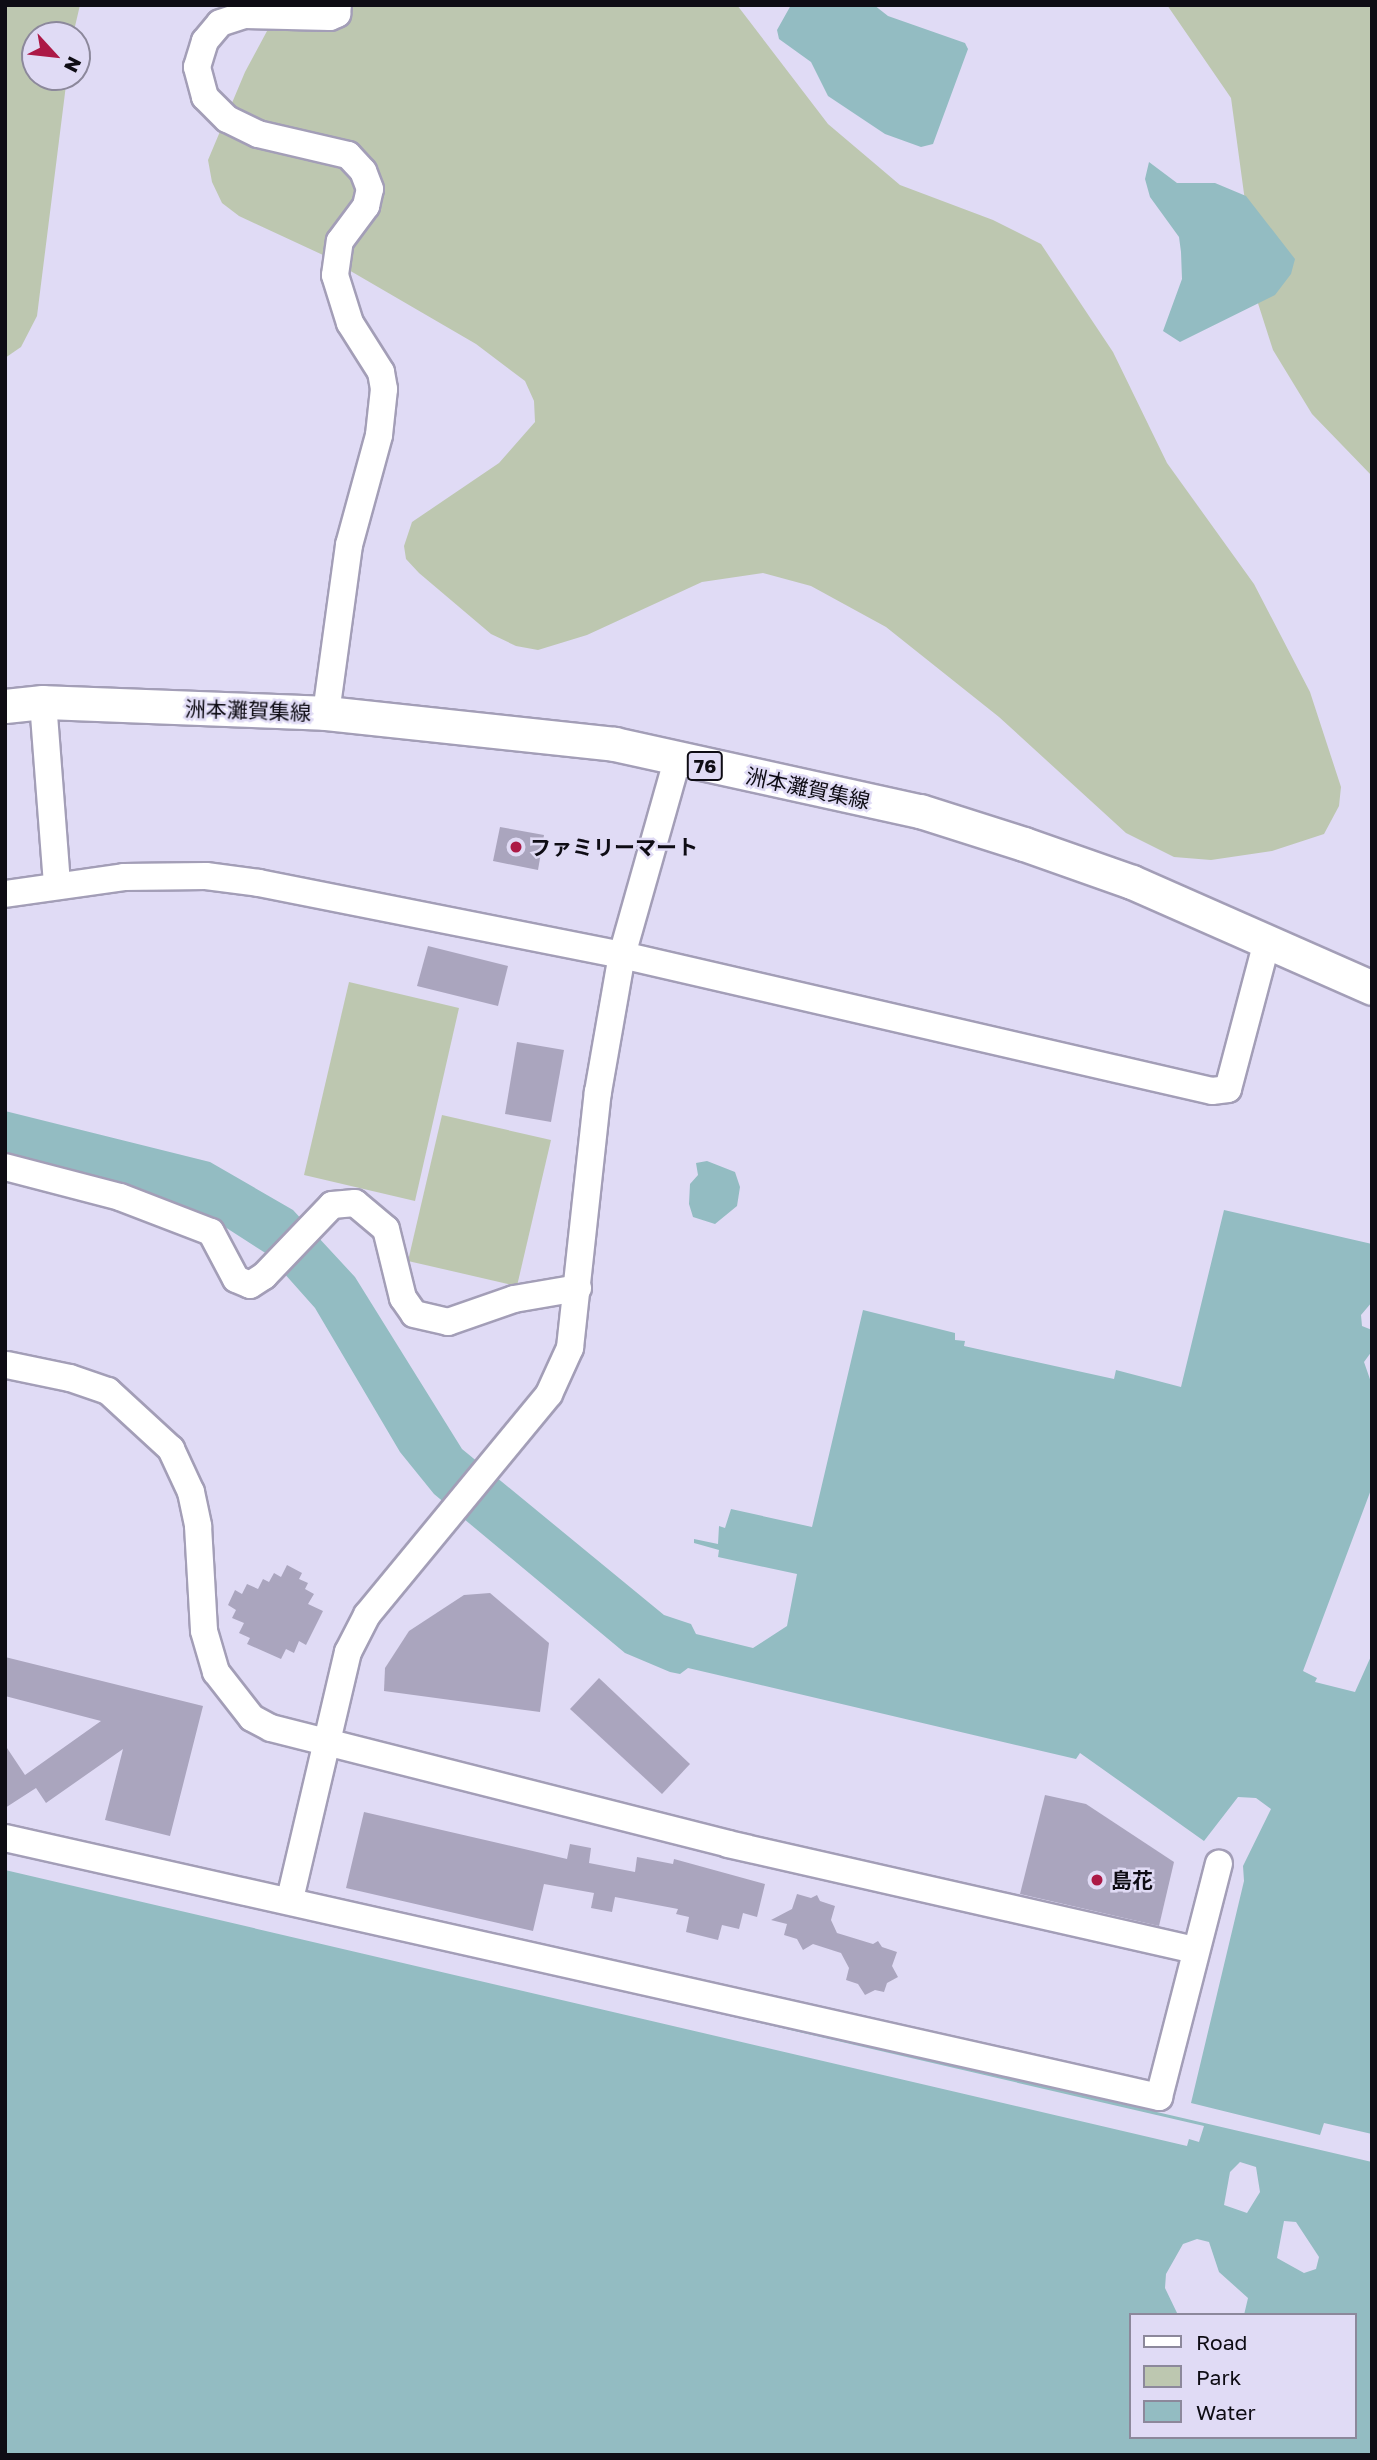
<!DOCTYPE html>
<html>
<head>
<meta charset="utf-8">
<style>
  body { margin:0 }
  #map { position:relative; width:1377px; height:2460px; overflow:hidden; background:#e0dbf5; font-family:"Golos Text","Noto Sans JP",sans-serif }
  div>[style] { position:absolute }
  .green>* { inset:0; background:#bdc7b0 }
  .water>* { inset:0; background:#93bcc2 }
  .pier>* { inset:0; background:#e0dbf5 }
  .building>* { inset:0; background:#aaa5be }
  .roads { filter:drop-shadow(2px 0 #a39eb7) drop-shadow(-2px 0 #a39eb7) drop-shadow(0 2px #a39eb7) drop-shadow(0 -2px #a39eb7) }
  .minor>* { height:26px; margin:-13px; padding:0 13px; transform-origin:13px; border-radius:13px; background:#fff }
  .major>* { height:33px; margin:-16.5px; padding:0 16.5px; transform-origin:16.5px; border-radius:16.5px; background:#fff }
  .dots>* { width:19px; height:19px; translate:-50% -50%; box-sizing:border-box; border:4px solid #e0dbf5; border-radius:50% }
  span { translate:-50% -50%; white-space:nowrap; text-align:center; line-height:1.15; -webkit-text-stroke:5px #e0dbf5; paint-order:stroke }
  .shield-label span { padding:2px 5px; background:#e0dbf5; border:2px solid; border-radius:5px; -webkit-text-stroke-width:0 }
  .shield-label { font-size:19px; color:#0e0c14; font-weight:700 }
  .street-label { font-size:21px; color:#0e0c14 }
  .poi-label { font-size:21px; color:#0e0c14; font-weight:700 }
  .left { translate:0 -50%; text-align:left }
  .frame { position:absolute; inset:0; border:7px solid #0e0c14; pointer-events:none }
  .legend { position:absolute; left:1129px; top:2313px; width:228px; height:126px; box-sizing:border-box; background:#e0dbf5; border:2px solid #8c889b; margin:0; padding:9px 12px; list-style:none; font-size:21px; color:#0e0c14 }
  .legend li { display:flex; align-items:center; gap:14px; height:35px }
  .legend b { width:35px; border:2px solid #8c889b }
  .north { position:absolute; left:21px; top:21px; width:70px; height:70px; box-sizing:border-box; background:#e0dbf5; border:2px solid #8c889b; border-radius:50%; rotate:117deg; font-size:19px; font-weight:700; line-height:28px; text-align:center; color:#0e0c14 }
  .north::after { content:''; display:block; margin:auto; width:24px; height:32px; background:#ac1946; clip-path:polygon(50% 0,100% 100%,50% 72%,0 100%) }
</style>
</head>
<body>
<div id="map">
  <div class="green">
    <div style="clip-path:polygon(5px 5px,80px 5px,73px 35px,35px 35px,35px 77px,67px 77px,37px 316px,21px 347px,5px 358px)"></div>
    <div style="clip-path:polygon(281px 5px,737px 5px,828px 124px,900px 185px,993px 220px,1041px 244px,1113px 352px,1167px 463px,1254px 584px,1310px 692px,1341px 787px,1339px 806px,1324px 834px,1272px 851px,1211px 860px,1174px 857px,1126px 833px,999px 717px,886px 627px,811px 586px,763px 573px,702px 582px,587px 635px,538px 650px,516px 646px,491px 634px,419px 573px,406px 559px,404px 546px,412px 522px,499px 463px,535px 422px,534px 401px,525px 381px,476px 344px,323px 255px,239px 216px,222px 203px,212px 182px,208px 160px,245px 72px)"></div>
    <div style="clip-path:polygon(1167px 5px,1372px 5px,1372px 476px,1312px 414px,1273px 350px,1247px 269px,1245px 201px,1231px 98px)"></div>
    <div style="clip-path:polygon(349px 982px,459px 1008px,415px 1201px,304px 1175px)"></div>
    <div style="clip-path:polygon(442px 1115px,551px 1140px,517px 1286px,408px 1261px)"></div>
  </div>
  <div class="water">
    <div style="clip-path:polygon(791px 5px,874px 5px,888px 16px,965px 43px,968px 49px,933px 144px,921px 147px,885px 134px,828px 96px,811px 62px,779px 39px,777px 30px)"></div>
    <div style="clip-path:polygon(1149px 162px,1177px 183px,1215px 183px,1246px 196px,1295px 259px,1291px 274px,1275px 295px,1180px 342px,1163px 331px,1182px 279px,1181px 252px,1179px 237px,1150px 197px,1145px 179px)"></div>
    <div style="clip-path:polygon(5px 1111px,210px 1162px,293px 1210px,355px 1277px,462px 1449px,664px 1615px,691px 1624px,696px 1634px,753px 1648px,787px 1626px,797px 1574px,718px 1557px,719px 1550px,694px 1543px,694px 1539px,718px 1544px,719px 1526px,725px 1528px,731px 1509px,812px 1527px,863px 1310px,955px 1333px,955px 1340px,965px 1341px,964px 1346px,1114px 1379px,1116px 1370px,1181px 1387px,1224px 1210px,1372px 1244px,1372px 1302px,1361px 1315px,1362px 1326px,1372px 1330px,1372px 1351px,1364px 1362px,1372px 1385px,1372px 1487px,1303px 1671px,1317px 1678px,1315px 1682px,1355px 1692px,1372px 1654px,1372px 2134px,1324px 2123px,1320px 2135px,1191px 2103px,1244px 1881px,1243px 1866px,1271px 1809px,1256px 1798px,1238px 1797px,1204px 1841px,1080px 1753px,1076px 1759px,688px 1668px,680px 1674px,670px 1672px,625px 1653px,434px 1494px,400px 1452px,315px 1308px,267px 1254px,211px 1218px,162px 1199px,5px 1159px)"></div>
    <div style="clip-path:polygon(707px 1161px,735px 1172px,740px 1187px,737px 1206px,715px 1224px,693px 1217px,689px 1204px,690px 1184px,698px 1175px,696px 1163px)"></div>
    <div style="clip-path:polygon(evenodd,5px 1844px,1372px 2162px,1372px 2455px,5px 2455px,5px 1844px,1240px 2162px,1256px 2167px,1260px 2192px,1247px 2213px,1224px 2205px,1230px 2172px,1240px 2162px,5px 1844px,1284px 2221px,1296px 2222px,1319px 2257px,1316px 2269px,1304px 2273px,1277px 2258px,1284px 2221px,5px 1844px,1197px 2239px,1209px 2242px,1219px 2272px,1248px 2298px,1244px 2315px,1354px 2315px,1354px 2437px,1130px 2437px,1130px 2315px,1178px 2315px,1165px 2288px,1166px 2274px,1183px 2244px,1197px 2239px)"></div>
  </div>
  <div class="pier">
    <div style="clip-path:polygon(5px 1848px,1204px 2126px,1199px 2142px,1189px 2139px,1187px 2146px,5px 1870px)"></div>
  </div>
  <div class="building">
    <div style="clip-path:polygon(500px 827px,544px 835px,538px 870px,493px 861px)"></div>
    <div style="clip-path:polygon(428px 946px,508px 966px,498px 1006px,417px 986px)"></div>
    <div style="clip-path:polygon(517px 1042px,564px 1050px,551px 1122px,505px 1114px)"></div>
    <div style="clip-path:polygon(287px 1565px,302px 1573px,299px 1579px,308px 1583px,305px 1589px,314px 1594px,308px 1604px,323px 1611px,306px 1645px,299px 1641px,294px 1653px,286px 1649px,281px 1659px,247px 1644px,250px 1638px,239px 1633px,244px 1623px,232px 1618px,236px 1610px,228px 1605px,235px 1590px,242px 1594px,247px 1584px,258px 1589px,263px 1579px,269px 1582px,274px 1573px,281px 1577px)"></div>
    <div style="clip-path:polygon(490px 1593px,549px 1643px,540px 1712px,384px 1691px,385px 1668px,409px 1631px,464px 1595px)"></div>
    <div style="clip-path:polygon(5px 1657px,203px 1706px,170px 1836px,105px 1820px,123px 1749px,46px 1803px,36px 1788px,5px 1808px,5px 1745px,25px 1775px,101px 1721px,5px 1696px)"></div>
    <div style="clip-path:polygon(599px 1678px,690px 1764px,662px 1794px,570px 1709px)"></div>
    <div style="clip-path:polygon(1045px 1795px,1086px 1804px,1174px 1862px,1159px 1926px,1020px 1894px)"></div>
    <div style="clip-path:polygon(364px 1812px,567px 1859px,570px 1844px,591px 1848px,589px 1863px,635px 1872px,637px 1857px,673px 1864px,674px 1859px,765px 1884px,757px 1917px,743px 1913px,739px 1929px,722px 1925px,718px 1940px,686px 1932px,689px 1917px,676px 1914px,678px 1909px,615px 1897px,612px 1912px,591px 1908px,594px 1893px,544px 1884px,533px 1931px,346px 1888px)"></div>
    <div style="clip-path:polygon(797px 1894px,811px 1898px,817px 1895px,820px 1901px,835px 1906px,831px 1920px,837px 1933px,873px 1944px,878px 1941px,882px 1947px,897px 1952px,892px 1966px,898px 1977px,887px 1983px,884px 1992px,875px 1990px,865px 1995px,858px 1984px,846px 1980px,849px 1968px,841px 1953px,813px 1944px,803px 1950px,797px 1939px,784px 1935px,787px 1924px,771px 1920px,792px 1909px)"></div>
  </div>
  <div class="roads">
    <div class="minor">
      <div style="left:43px;top:702px;width:184px;rotate:85.6deg"></div>
      <div style="left:326px;top:713px;width:170px;rotate:-82.2deg"></div>
      <div style="left:349px;top:545px;width:114px;rotate:-74.7deg"></div>
      <div style="left:379px;top:435px;width:46px;rotate:-83.8deg"></div>
      <div style="left:384px;top:389px;width:17px;rotate:-100deg"></div>
      <div style="left:381px;top:372px;width:58px;rotate:-122.3deg"></div>
      <div style="left:350px;top:323px;width:50px;rotate:-107.4deg"></div>
      <div style="left:335px;top:275px;width:34px;rotate:-82deg"></div>
      <div style="left:340px;top:241px;width:44px;rotate:-53.4deg"></div>
      <div style="left:366px;top:206px;width:17px;rotate:-77deg"></div>
      <div style="left:370px;top:189px;width:19px;rotate:-111deg"></div>
      <div style="left:363px;top:171px;width:22px;rotate:-133deg"></div>
      <div style="left:348px;top:155px;width:92px;rotate:-166.9deg"></div>
      <div style="left:258px;top:134px;width:34px;rotate:-154deg"></div>
      <div style="left:227px;top:119px;width:31px;rotate:-135deg"></div>
      <div style="left:205px;top:97px;width:31px;rotate:-105deg"></div>
      <div style="left:197px;top:67px;width:27px;rotate:-73deg"></div>
      <div style="left:205px;top:41px;width:23px;rotate:-50deg"></div>
      <div style="left:220px;top:23px;width:26px;rotate:-18deg"></div>
      <div style="left:245px;top:15px;width:85px;rotate:1.3deg"></div>
      <div style="left:330px;top:17px;width:8px;rotate:-23deg"></div>
      <div style="left:337px;top:14px;width:9px;rotate:-84deg"></div>
      <div style="left:5px;top:894px;width:120px;rotate:-8.1deg"></div>
      <div style="left:124px;top:877px;width:82px;rotate:-0.7deg"></div>
      <div style="left:206px;top:876px;width:53px;rotate:7.5deg"></div>
      <div style="left:259px;top:883px;width:370px;rotate:11.2deg"></div>
      <div style="left:622px;top:955px;width:605px;rotate:12.98deg"></div>
      <div style="left:1212px;top:1091px;width:16px;rotate:-7deg"></div>
      <div style="left:1228px;top:1089px;width:153px;rotate:-75.2deg"></div>
      <div style="left:5px;top:1167px;width:119px;rotate:14.6deg"></div>
      <div style="left:120px;top:1197px;width:97px;rotate:21deg"></div>
      <div style="left:211px;top:1232px;width:53px;rotate:62deg"></div>
      <div style="left:236px;top:1279px;width:15px;rotate:23deg"></div>
      <div style="left:250px;top:1285px;width:17px;rotate:-33deg"></div>
      <div style="left:264px;top:1276px;width:98px;rotate:-46.2deg"></div>
      <div style="left:332px;top:1205px;width:23px;rotate:-5deg"></div>
      <div style="left:355px;top:1203px;width:40px;rotate:40deg"></div>
      <div style="left:386px;top:1229px;width:71px;rotate:76.2deg"></div>
      <div style="left:403px;top:1298px;width:19px;rotate:55deg"></div>
      <div style="left:414px;top:1314px;width:35px;rotate:13deg"></div>
      <div style="left:448px;top:1322px;width:70px;rotate:-19.2deg"></div>
      <div style="left:514px;top:1299px;width:65px;rotate:-9.8deg"></div>
      <div style="left:7px;top:1365px;width:64px;rotate:11.7deg"></div>
      <div style="left:70px;top:1378px;width:40px;rotate:18.9deg"></div>
      <div style="left:108px;top:1391px;width:86px;rotate:42.6deg"></div>
      <div style="left:171px;top:1449px;width:47px;rotate:65.1deg"></div>
      <div style="left:191px;top:1492px;width:35px;rotate:78deg"></div>
      <div style="left:198px;top:1526px;width:105px;rotate:86.7deg"></div>
      <div style="left:204px;top:1631px;width:43px;rotate:73.7deg"></div>
      <div style="left:216px;top:1672px;width:58px;rotate:52deg"></div>
      <div style="left:252px;top:1718px;width:21px;rotate:28deg"></div>
      <div style="left:271px;top:1728px;width:471px;rotate:14.2deg"></div>
      <div style="left:728px;top:1844px;width:477px;rotate:12.8deg"></div>
      <div style="left:5px;top:1838px;width:1183px;rotate:12.65deg"></div>
      <div style="left:1159px;top:2097px;width:241px;rotate:-75.6deg"></div>
      <div style="left:290px;top:1899px;width:254px;rotate:-76.8deg"></div>
      <div style="left:348px;top:1652px;width:42px;rotate:-62.8deg"></div>
      <div style="left:367px;top:1615px;width:286px;rotate:-50.5deg"></div>
      <div style="left:549px;top:1394px;width:51px;rotate:-65.5deg"></div>
      <div style="left:570px;top:1348px;width:258px;rotate:-83.8deg"></div>
      <div style="left:598px;top:1092px;width:139px;rotate:-80.1deg"></div>
      <div style="left:622px;top:955px;width:203px;rotate:-74.2deg"></div>
    </div>
    <div class="major">
      <div style="left:5px;top:706px;width:38px;rotate:-6deg"></div>
      <div style="left:43px;top:702px;width:283px;rotate:2.2deg"></div>
      <div style="left:326px;top:713px;width:290px;rotate:6.1deg"></div>
      <div style="left:614px;top:744px;width:313px;rotate:12.4deg"></div>
      <div style="left:920px;top:811px;width:109px;rotate:17.6deg"></div>
      <div style="left:1024px;top:844px;width:114px;rotate:19.4deg"></div>
      <div style="left:1132px;top:882px;width:262px;rotate:23.8deg"></div>
    </div>
  </div>
  <div class="dots">
    <div style="left:516px;top:847px;background:#ac1946"></div>
    <div style="left:1097px;top:1880px;background:#ac1946"></div>
  </div>
  <div class="shield-label">
    <span style="left:705px;top:766px">76</span>
  </div>
  <div class="street-label">
    <span style="left:248px;top:710px;rotate:2deg">洲本灘賀集線</span>
    <span style="left:808px;top:788px;rotate:12deg">洲本灘賀集線</span>
  </div>
  <div class="poi-label">
    <span class="left" style="left:530px;top:847px">ファミリーマート</span>
    <span class="left" style="left:1111px;top:1880px">島花</span>
  </div>
  <div class="frame"></div>
  <ul class="legend">
  <li><b style="height:9px;background:#fff"></b>Road</li>
  <li><b style="height:19px;background:#bdc7b0"></b>Park</li>
  <li><b style="height:19px;background:#93bcc2"></b>Water</li>
  </ul>
  <div class="north">N</div>
</div>
</body>
</html>
